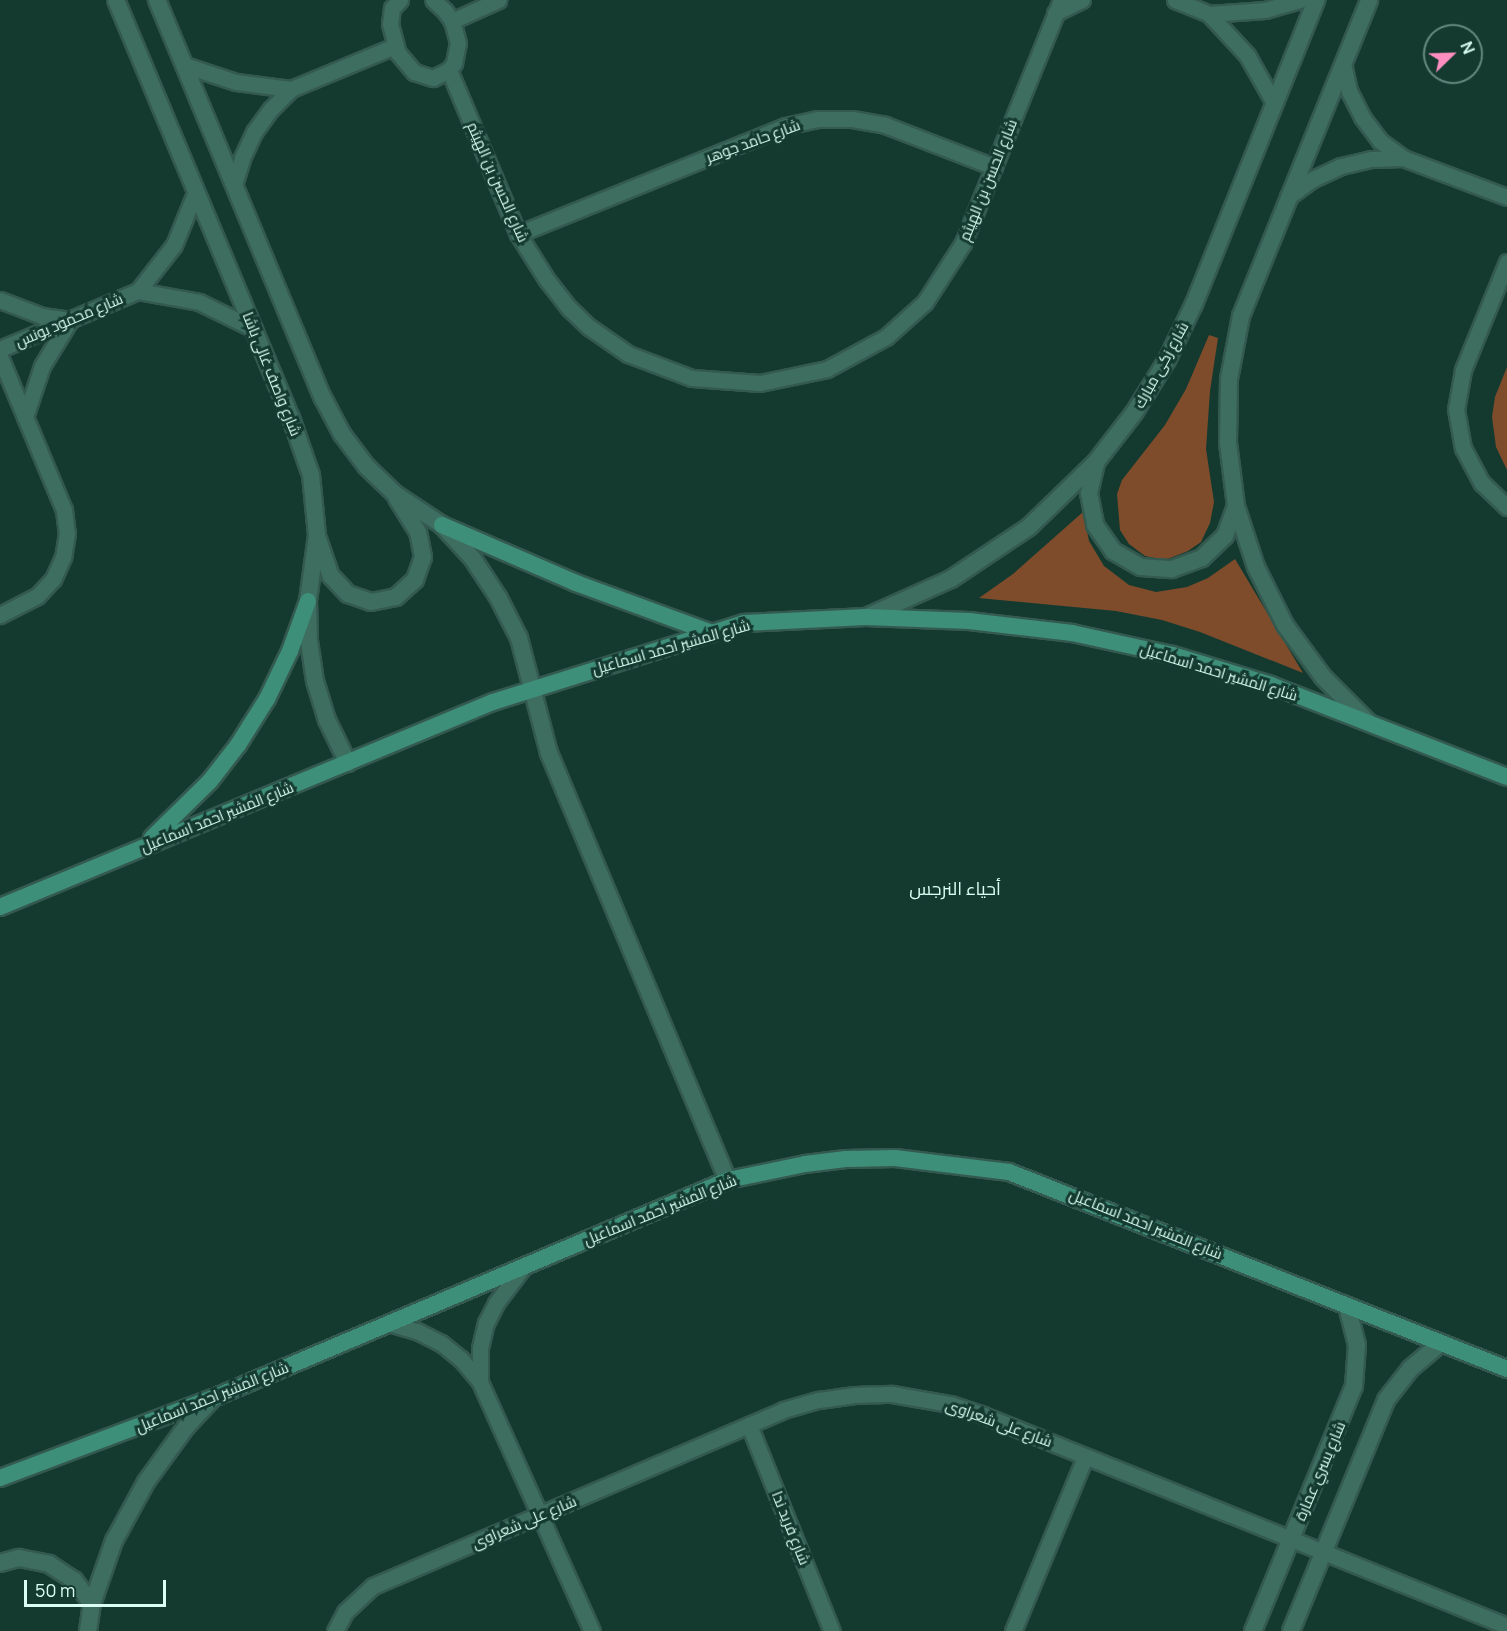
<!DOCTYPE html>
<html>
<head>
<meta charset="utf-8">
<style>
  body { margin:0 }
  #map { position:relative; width:1507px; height:1631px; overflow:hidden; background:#143a30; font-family:Manrope,Cairo,sans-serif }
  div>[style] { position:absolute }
  .green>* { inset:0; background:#7e4c2b }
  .roads { filter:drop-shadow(2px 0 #34594f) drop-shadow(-2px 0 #34594f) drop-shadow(0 2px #34594f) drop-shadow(0 -2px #34594f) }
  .minor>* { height:15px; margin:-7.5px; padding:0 7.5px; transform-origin:7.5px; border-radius:7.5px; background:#3e6e60 }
  .tertiary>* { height:16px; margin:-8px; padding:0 8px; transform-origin:8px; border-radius:8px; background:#3e6e60 }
  .secondary>* { height:16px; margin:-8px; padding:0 8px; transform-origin:8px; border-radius:8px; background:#3e8f79 }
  span { translate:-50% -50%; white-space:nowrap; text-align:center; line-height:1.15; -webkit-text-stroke:6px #143a30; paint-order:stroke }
  .street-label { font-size:15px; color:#dbfef2 }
  .quarter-label { font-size:18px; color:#dbfef2 }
  .north { position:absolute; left:1423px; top:24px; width:60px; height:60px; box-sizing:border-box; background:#143a30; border:2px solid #64887e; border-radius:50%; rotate:67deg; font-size:16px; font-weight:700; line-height:24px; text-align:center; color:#dbfef2 }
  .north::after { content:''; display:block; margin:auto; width:21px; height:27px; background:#fd8ec0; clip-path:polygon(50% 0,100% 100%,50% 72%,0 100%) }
  .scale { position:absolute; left:24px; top:1580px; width:142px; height:27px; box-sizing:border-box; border:3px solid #dbfef2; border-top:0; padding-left:8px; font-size:18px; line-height:21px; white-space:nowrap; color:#dbfef2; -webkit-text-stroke:4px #143a30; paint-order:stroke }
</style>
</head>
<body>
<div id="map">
  <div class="green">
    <div style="clip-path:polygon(1209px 335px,1218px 338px,1210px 391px,1206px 449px,1214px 502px,1210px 523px,1201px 542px,1188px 551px,1165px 560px,1145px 556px,1129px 544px,1120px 530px,1117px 494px,1122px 480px,1165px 425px,1186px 389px)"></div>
    <div style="clip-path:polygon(1507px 367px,1507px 470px,1496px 447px,1492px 417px,1495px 397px)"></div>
    <div style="clip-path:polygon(1083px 512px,1089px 541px,1104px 566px,1129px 585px,1156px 592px,1187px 587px,1208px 578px,1235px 559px,1303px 673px,1200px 632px,1162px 620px,1116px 611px,979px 598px,1013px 574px)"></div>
  </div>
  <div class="roads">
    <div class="minor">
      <div style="left:400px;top:0;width:11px;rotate:135deg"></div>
      <div style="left:392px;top:8px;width:16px;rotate:97deg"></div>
      <div style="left:390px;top:24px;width:30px;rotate:75deg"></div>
      <div style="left:398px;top:53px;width:25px;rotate:50deg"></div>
      <div style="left:414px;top:72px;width:20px;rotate:18deg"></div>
      <div style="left:433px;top:78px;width:18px;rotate:-27deg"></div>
      <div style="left:449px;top:70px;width:9px;rotate:-54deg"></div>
      <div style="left:454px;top:63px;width:20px;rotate:-79deg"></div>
      <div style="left:458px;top:43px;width:23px;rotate:-105deg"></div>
      <div style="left:452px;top:21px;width:12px;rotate:-125deg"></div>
      <div style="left:445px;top:11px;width:16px;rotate:-137deg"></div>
      <div style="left:1175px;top:0;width:37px;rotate:22deg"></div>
      <div style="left:1209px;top:14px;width:56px;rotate:-4.1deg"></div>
      <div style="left:1265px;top:10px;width:37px;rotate:-16deg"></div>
      <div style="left:1055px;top:13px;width:30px;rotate:-26deg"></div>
      <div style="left:1209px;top:14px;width:56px;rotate:47.2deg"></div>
      <div style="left:1247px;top:55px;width:55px;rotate:60.6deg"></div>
      <div style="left:452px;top:21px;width:51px;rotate:-24.5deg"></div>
      <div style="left:1343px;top:63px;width:29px;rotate:78deg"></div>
      <div style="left:1349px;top:91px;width:29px;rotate:63deg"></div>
      <div style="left:1362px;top:117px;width:30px;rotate:53deg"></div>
      <div style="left:1380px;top:141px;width:29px;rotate:36deg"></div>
      <div style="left:1403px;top:158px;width:111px;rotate:20.6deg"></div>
      <div style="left:184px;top:65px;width:55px;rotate:18.1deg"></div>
      <div style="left:236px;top:82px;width:55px;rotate:7.3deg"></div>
      <div style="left:449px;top:70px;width:178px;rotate:67.2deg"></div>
      <div style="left:518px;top:234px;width:54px;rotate:57.8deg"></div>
      <div style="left:547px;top:280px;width:36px;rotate:52deg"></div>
      <div style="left:569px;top:308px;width:28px;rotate:44deg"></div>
      <div style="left:589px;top:327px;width:47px;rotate:34.7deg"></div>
      <div style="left:628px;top:354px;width:68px;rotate:20.6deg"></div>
      <div style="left:692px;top:378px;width:68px;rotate:4.2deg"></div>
      <div style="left:760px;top:383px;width:68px;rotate:-11.8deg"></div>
      <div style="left:827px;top:369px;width:67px;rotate:-28.5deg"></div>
      <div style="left:886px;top:337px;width:52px;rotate:-41.9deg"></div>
      <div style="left:925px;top:302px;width:70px;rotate:-57.2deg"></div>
      <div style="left:963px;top:243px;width:262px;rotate:-68deg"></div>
      <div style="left:234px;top:185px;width:28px;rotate:-73deg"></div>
      <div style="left:242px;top:158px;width:29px;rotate:-65deg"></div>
      <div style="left:254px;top:132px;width:29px;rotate:-54deg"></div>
      <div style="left:271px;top:109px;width:28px;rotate:-45deg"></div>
      <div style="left:291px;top:89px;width:113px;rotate:-22.5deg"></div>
      <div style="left:1288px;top:197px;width:31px;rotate:-36deg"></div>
      <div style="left:1313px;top:179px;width:31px;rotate:-25deg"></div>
      <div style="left:1341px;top:166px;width:31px;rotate:-13deg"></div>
      <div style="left:1371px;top:159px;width:32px;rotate:-2deg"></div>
      <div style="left:518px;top:234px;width:288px;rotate:-22deg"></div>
      <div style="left:785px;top:126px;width:34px;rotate:-12deg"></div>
      <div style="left:818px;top:119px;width:34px"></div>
      <div style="left:852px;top:119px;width:34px;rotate:10deg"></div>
      <div style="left:885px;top:125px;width:117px;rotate:21.1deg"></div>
      <div style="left:1507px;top:262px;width:117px;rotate:112.2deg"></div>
      <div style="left:1463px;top:370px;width:40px;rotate:100deg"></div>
      <div style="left:1456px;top:409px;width:40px;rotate:80deg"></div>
      <div style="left:1463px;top:448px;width:40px;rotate:62deg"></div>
      <div style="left:1482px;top:483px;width:35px;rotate:44deg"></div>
      <div style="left:138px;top:291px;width:62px;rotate:10.2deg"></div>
      <div style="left:199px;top:302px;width:61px;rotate:26.1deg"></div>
      <div style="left:0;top:300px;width:45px;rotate:20.9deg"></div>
      <div style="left:42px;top:316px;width:28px;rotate:8deg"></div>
      <div style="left:70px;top:320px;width:54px;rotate:121.3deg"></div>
      <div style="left:42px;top:366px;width:54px;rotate:108.4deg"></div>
      <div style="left:0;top:349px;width:150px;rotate:-22.8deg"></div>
      <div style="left:138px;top:291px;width:58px;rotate:-52deg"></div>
      <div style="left:174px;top:245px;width:58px;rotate:-67.8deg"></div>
      <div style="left:0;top:357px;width:166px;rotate:67.3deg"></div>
      <div style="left:64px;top:510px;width:23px;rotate:83deg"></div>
      <div style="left:67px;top:533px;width:24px;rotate:99deg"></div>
      <div style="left:63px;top:557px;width:24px;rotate:114deg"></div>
      <div style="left:53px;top:579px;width:23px;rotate:133deg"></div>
      <div style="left:37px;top:596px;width:42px;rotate:152.8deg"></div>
      <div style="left:392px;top:1324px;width:26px;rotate:16deg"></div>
      <div style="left:417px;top:1331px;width:27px;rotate:27deg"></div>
      <div style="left:441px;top:1343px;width:26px;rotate:39deg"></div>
      <div style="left:461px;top:1359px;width:30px;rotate:50deg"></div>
      <div style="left:480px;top:1382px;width:273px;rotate:65.8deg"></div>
      <div style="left:480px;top:1382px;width:34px;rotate:-90deg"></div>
      <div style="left:480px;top:1348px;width:26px;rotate:-77deg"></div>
      <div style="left:486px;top:1323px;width:22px;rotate:-63deg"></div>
      <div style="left:496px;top:1303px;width:46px;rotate:-52.9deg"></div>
      <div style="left:749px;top:1425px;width:222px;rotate:68.1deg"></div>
      <div style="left:335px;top:1631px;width:21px;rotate:-62deg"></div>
      <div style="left:345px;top:1612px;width:38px;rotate:-43deg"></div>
      <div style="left:373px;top:1586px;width:446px;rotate:-23.2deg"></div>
      <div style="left:783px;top:1410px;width:37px;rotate:-16deg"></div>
      <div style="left:819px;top:1400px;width:36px;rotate:-8deg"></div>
      <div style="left:855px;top:1395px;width:37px;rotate:-2deg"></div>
      <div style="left:892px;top:1394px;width:59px;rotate:9.8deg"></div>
      <div style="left:950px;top:1404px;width:35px;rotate:18deg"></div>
      <div style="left:983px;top:1415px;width:565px;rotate:21.93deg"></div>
      <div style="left:1013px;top:1631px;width:188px;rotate:-67.5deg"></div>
    </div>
    <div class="tertiary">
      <div style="left:116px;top:0;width:453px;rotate:67.3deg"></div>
      <div style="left:291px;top:418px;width:60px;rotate:70.7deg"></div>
      <div style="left:311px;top:475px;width:60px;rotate:84.3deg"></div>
      <div style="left:317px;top:535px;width:67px;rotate:97.8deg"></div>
      <div style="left:308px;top:601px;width:40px;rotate:88.6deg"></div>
      <div style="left:309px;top:641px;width:40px;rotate:81.5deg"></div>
      <div style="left:315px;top:681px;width:41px;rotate:72.9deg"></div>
      <div style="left:327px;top:720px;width:48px;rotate:64deg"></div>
      <div style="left:157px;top:0;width:431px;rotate:67.4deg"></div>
      <div style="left:323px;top:398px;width:41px;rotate:62.2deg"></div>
      <div style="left:342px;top:434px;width:40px;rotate:53deg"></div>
      <div style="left:366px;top:466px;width:40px;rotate:44deg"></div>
      <div style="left:395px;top:494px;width:56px;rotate:33.4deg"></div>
      <div style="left:442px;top:525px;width:46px;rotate:47.6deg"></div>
      <div style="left:473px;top:559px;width:45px;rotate:56.7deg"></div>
      <div style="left:498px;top:597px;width:46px;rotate:62.9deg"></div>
      <div style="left:519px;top:638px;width:119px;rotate:75.4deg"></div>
      <div style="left:549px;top:753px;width:463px;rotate:67.3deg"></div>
      <div style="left:1096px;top:463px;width:31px;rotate:103deg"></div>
      <div style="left:1089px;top:493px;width:33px;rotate:79deg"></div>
      <div style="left:1095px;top:525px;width:32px;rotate:55deg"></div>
      <div style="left:1113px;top:551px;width:32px;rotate:30deg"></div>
      <div style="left:1141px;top:567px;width:31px;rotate:4deg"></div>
      <div style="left:1172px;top:569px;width:32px;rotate:-20deg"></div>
      <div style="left:1202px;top:558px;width:32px;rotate:-44deg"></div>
      <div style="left:1225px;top:536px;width:32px;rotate:-70deg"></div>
      <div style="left:318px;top:539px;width:39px;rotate:71deg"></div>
      <div style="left:331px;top:576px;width:25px;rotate:47deg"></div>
      <div style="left:348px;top:594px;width:24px;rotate:19deg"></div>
      <div style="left:371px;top:602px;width:25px;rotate:-11deg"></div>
      <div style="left:396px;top:597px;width:25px;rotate:-42deg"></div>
      <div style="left:415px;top:580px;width:24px;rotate:-71deg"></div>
      <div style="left:423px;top:557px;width:25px;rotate:-101deg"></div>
      <div style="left:418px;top:532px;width:40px;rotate:-122deg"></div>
      <div style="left:866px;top:617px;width:93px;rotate:-24.1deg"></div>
      <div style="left:951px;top:579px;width:94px;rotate:-33.7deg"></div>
      <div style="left:1029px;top:527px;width:93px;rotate:-44.1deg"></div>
      <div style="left:1096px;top:462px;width:62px;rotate:-52.2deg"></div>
      <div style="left:1134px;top:413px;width:62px;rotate:-58.1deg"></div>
      <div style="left:1167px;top:360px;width:62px;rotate:-64.3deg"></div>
      <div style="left:1194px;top:304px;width:328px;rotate:-68.1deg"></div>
      <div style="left:1368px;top:722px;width:64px;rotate:-135deg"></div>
      <div style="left:1323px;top:677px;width:64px;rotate:-126.2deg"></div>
      <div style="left:1285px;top:625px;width:65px;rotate:-116.6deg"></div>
      <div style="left:1256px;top:567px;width:64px;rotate:-108.2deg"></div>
      <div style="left:1236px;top:506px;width:64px;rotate:-97.2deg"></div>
      <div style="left:1228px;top:443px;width:64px;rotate:-89.1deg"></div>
      <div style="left:1229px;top:379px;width:64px;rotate:-79.2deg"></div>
      <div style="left:1241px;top:316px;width:341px;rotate:-67.9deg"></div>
      <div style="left:0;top:1563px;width:20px;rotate:-15deg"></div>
      <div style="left:19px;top:1558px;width:31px;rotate:11deg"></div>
      <div style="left:49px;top:1564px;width:30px;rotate:33deg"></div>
      <div style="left:74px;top:1580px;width:30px;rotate:53deg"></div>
      <div style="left:88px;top:1631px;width:27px;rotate:-82deg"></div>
      <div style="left:92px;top:1604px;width:67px;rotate:-70.8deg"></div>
      <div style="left:114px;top:1541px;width:67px;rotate:-61.5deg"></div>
      <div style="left:146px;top:1482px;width:68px;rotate:-54deg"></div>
      <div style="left:186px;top:1427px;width:40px;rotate:-47deg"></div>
      <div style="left:1253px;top:1631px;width:265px;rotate:-67.6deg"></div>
      <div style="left:1354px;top:1386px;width:41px;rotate:-85.8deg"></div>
      <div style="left:1357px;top:1345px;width:40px;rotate:-104.4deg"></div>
      <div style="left:1291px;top:1631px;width:250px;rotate:-67.6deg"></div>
      <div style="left:1386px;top:1400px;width:39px;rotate:-52deg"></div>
      <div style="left:1410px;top:1369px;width:39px;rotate:-40deg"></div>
    </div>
    <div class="secondary">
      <div style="left:442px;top:525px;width:146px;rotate:23.4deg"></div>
      <div style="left:576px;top:583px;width:145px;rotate:20.2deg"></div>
      <div style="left:152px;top:838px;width:81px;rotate:-44.5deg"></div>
      <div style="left:210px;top:781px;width:46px;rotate:-52.1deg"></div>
      <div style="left:238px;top:745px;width:54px;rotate:-57.8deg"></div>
      <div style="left:267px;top:699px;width:53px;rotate:-64.4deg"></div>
      <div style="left:290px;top:651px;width:53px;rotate:-70.2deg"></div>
      <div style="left:0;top:907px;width:534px;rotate:-22.58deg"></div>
      <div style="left:493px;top:702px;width:263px;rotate:-17.5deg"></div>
      <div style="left:744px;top:623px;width:122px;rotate:-2.8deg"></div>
      <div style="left:866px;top:617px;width:103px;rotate:2.2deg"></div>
      <div style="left:969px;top:621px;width:104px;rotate:6.6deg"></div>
      <div style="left:1072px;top:633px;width:103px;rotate:12.3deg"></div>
      <div style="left:1173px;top:655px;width:102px;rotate:17deg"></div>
      <div style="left:1271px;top:685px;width:253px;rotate:21.3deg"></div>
      <div style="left:0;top:1478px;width:228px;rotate:-20.6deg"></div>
      <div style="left:213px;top:1398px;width:559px;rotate:-22.94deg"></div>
      <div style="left:728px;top:1180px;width:79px;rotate:-11.7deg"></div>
      <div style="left:805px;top:1164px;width:41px;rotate:-7deg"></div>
      <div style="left:846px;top:1159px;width:49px;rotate:-1.2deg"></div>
      <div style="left:895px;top:1158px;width:115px;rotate:7deg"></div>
      <div style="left:1009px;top:1172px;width:536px;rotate:21.58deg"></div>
    </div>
  </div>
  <div class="street-label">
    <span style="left:753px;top:141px;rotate:-20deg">شارع حامد جوهر</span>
    <span style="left:988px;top:180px;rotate:-68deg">شارع الحسن بن الهيثم</span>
    <span style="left:498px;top:182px;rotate:66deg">شارع الحسن بن الهيثم</span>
    <span style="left:69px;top:320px;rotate:-23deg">شارع محمود يونس</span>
    <span style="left:1161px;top:365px;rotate:-61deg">شارع زكى مبارك</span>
    <span style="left:272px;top:374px;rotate:68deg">شارع واصف غالى باشا</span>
    <span style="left:671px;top:647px;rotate:-16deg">شارع المشير احمد اسماعيل</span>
    <span style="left:1219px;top:672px;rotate:17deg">شارع المشير احمد اسماعيل</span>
    <span style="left:217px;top:817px;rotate:-22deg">شارع المشير احمد اسماعيل</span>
    <span style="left:660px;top:1210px;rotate:-22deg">شارع المشير احمد اسماعيل</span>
    <span style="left:1146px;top:1224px;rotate:22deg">شارع المشير احمد اسماعيل</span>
    <span style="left:212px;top:1397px;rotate:-22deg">شارع المشير احمد اسماعيل</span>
    <span style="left:999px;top:1423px;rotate:20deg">شارع على شعراوى</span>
    <span style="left:1320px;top:1471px;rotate:-67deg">شارع يسري عمارة</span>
    <span style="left:524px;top:1522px;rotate:-23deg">شارع على شعراوى</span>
    <span style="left:791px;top:1528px;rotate:68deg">شارع فريد ندا</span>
  </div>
  <div class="quarter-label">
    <span style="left:955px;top:888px">أحياء النرجس</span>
  </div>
  <div class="north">N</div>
  <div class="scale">50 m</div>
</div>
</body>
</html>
